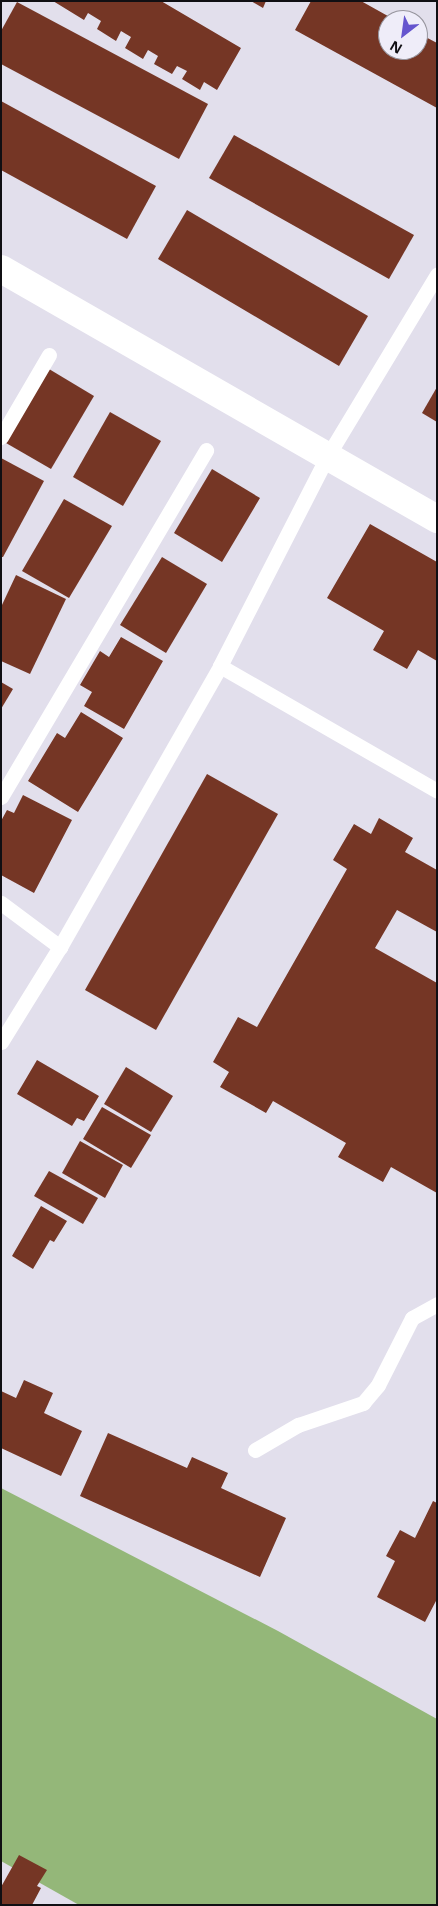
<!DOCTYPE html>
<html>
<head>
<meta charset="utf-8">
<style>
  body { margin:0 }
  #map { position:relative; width:438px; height:1906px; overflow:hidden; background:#e2dfec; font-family:"Open Sans",sans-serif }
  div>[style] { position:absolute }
  .forest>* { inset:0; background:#94b779 }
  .building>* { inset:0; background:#753625 }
  .service>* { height:15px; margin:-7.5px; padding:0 7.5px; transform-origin:7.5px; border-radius:7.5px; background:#fff }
  .minor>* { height:28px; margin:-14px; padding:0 14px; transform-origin:14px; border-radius:14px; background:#fff }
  span { translate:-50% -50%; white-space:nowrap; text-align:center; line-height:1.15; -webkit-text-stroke:5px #efedf9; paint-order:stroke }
  .frame { position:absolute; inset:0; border:2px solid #100f13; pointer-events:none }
  .north { position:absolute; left:378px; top:10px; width:50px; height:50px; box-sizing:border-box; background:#efedf9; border:1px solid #96949d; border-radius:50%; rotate:210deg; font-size:14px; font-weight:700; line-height:20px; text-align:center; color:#100f13 }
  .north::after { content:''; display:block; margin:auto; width:18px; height:22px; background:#6555ce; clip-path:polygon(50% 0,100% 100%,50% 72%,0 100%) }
</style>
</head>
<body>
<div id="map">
  <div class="forest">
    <div style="clip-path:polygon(1px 1488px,278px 1631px,437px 1719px,437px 1905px,79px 1905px,1px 1861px)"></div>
  </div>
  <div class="building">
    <div style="clip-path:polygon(53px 1px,161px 1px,241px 48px,217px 90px,204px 82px,200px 90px,182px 79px,187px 71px,177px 66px,172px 74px,154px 64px,158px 56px,148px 50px,143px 59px,125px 48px,131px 37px,121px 31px,116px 41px,97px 29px,101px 21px,88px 13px,84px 20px)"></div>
    <div style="clip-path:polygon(251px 1px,266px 1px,263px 8px)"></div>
    <div style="clip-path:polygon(311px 1px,361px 1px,395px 20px,388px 20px,388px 50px,418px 50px,418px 33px,437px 43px,437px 108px,295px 30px)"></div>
    <div style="clip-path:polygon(17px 2px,208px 104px,179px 159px,1px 64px,1px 31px)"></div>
    <div style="clip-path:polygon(1px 101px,156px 186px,127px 239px,1px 170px)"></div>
    <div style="clip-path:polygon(234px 135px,414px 235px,389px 279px,209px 178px)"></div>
    <div style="clip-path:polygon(187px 210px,368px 316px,339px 366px,158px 259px)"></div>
    <div style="clip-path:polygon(49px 369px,94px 396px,51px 469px,6px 443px)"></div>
    <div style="clip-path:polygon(437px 387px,437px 422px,422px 413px)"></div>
    <div style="clip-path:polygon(110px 412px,161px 441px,123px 506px,73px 477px)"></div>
    <div style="clip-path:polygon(1px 458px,44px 481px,3px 557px,1px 557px)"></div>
    <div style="clip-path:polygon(212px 469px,260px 498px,222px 562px,174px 533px)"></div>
    <div style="clip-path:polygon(64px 499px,112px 526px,69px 598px,22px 571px)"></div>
    <div style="clip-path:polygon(370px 524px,437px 562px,437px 661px,418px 650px,407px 669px,373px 650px,384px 631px,327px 598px)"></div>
    <div style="clip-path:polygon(162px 557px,207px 584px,166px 653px,120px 625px)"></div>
    <div style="clip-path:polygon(16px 575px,66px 599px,30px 674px,1px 661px,1px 607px)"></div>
    <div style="clip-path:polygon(121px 637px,163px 661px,124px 729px,84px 706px,92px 692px,80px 685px,100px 651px,109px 657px)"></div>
    <div style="clip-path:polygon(1px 682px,13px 689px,1px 709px)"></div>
    <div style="clip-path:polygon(81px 712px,123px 738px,78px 812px,28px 781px,57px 733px,65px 738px)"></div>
    <div style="clip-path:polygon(207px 774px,278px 814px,156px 1030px,85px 990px)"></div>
    <div style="clip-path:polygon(23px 795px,72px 820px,34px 893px,1px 875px,1px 821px,7px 810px,14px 813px)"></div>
    <div style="clip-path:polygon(379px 818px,413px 838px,405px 852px,437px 870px,437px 932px,397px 910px,375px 948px,437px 983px,437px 1193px,391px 1167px,383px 1182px,338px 1157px,346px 1143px,273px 1101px,266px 1113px,220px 1087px,229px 1072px,213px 1062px,238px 1017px,257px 1027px,347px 869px,333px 860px,354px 824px,371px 834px)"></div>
    <div style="clip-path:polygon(37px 1060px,99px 1096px,84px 1121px,77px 1118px,72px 1126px,17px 1094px)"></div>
    <div style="clip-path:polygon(126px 1067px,173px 1096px,151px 1132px,104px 1104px)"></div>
    <div style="clip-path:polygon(102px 1107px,151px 1135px,131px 1168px,83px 1139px)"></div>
    <div style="clip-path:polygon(80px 1141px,123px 1165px,105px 1198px,62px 1173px)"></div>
    <div style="clip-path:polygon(49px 1171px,98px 1198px,83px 1224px,34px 1196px)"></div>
    <div style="clip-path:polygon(41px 1206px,67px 1221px,54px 1242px,50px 1240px,33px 1269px,12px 1256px)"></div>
    <div style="clip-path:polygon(24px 1380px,53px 1393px,44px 1413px,82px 1431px,61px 1476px,1px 1448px,1px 1391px,16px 1398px)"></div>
    <div style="clip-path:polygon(108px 1433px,187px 1468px,192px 1457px,228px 1473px,221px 1488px,286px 1518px,260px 1577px,80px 1496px)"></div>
    <div style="clip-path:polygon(433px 1501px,437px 1503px,437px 1599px,425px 1622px,377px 1597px,395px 1561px,386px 1556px,400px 1530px,415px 1538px)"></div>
    <div style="clip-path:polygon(19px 1855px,47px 1870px,37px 1886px,41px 1888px,32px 1905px,1px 1905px,1px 1887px)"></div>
  </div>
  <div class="service">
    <div style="left:1px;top:437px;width:95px;rotate:-59.7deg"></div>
    <div style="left:220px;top:666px;width:250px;rotate:29.9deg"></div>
    <div style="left:1px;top:797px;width:403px;rotate:-59.4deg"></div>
    <div style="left:1px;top:903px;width:74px;rotate:36.7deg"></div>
    <div style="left:1px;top:1042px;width:112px;rotate:-58.2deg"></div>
    <div style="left:60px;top:947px;width:323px;rotate:-60.3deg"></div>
    <div style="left:220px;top:666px;width:235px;rotate:-62.9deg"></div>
    <div style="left:327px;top:457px;width:213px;rotate:-58.9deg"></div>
    <div style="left:255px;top:1450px;width:50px;rotate:-30.2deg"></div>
    <div style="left:298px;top:1425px;width:69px;rotate:-18.7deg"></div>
    <div style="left:363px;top:1403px;width:23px;rotate:-50deg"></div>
    <div style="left:378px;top:1385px;width:75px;rotate:-63.1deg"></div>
    <div style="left:412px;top:1318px;width:29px;rotate:-29deg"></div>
  </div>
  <div class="minor">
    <div style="left:1px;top:269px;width:503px;rotate:29.83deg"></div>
  </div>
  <div class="frame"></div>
  <div class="north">N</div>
</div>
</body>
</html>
